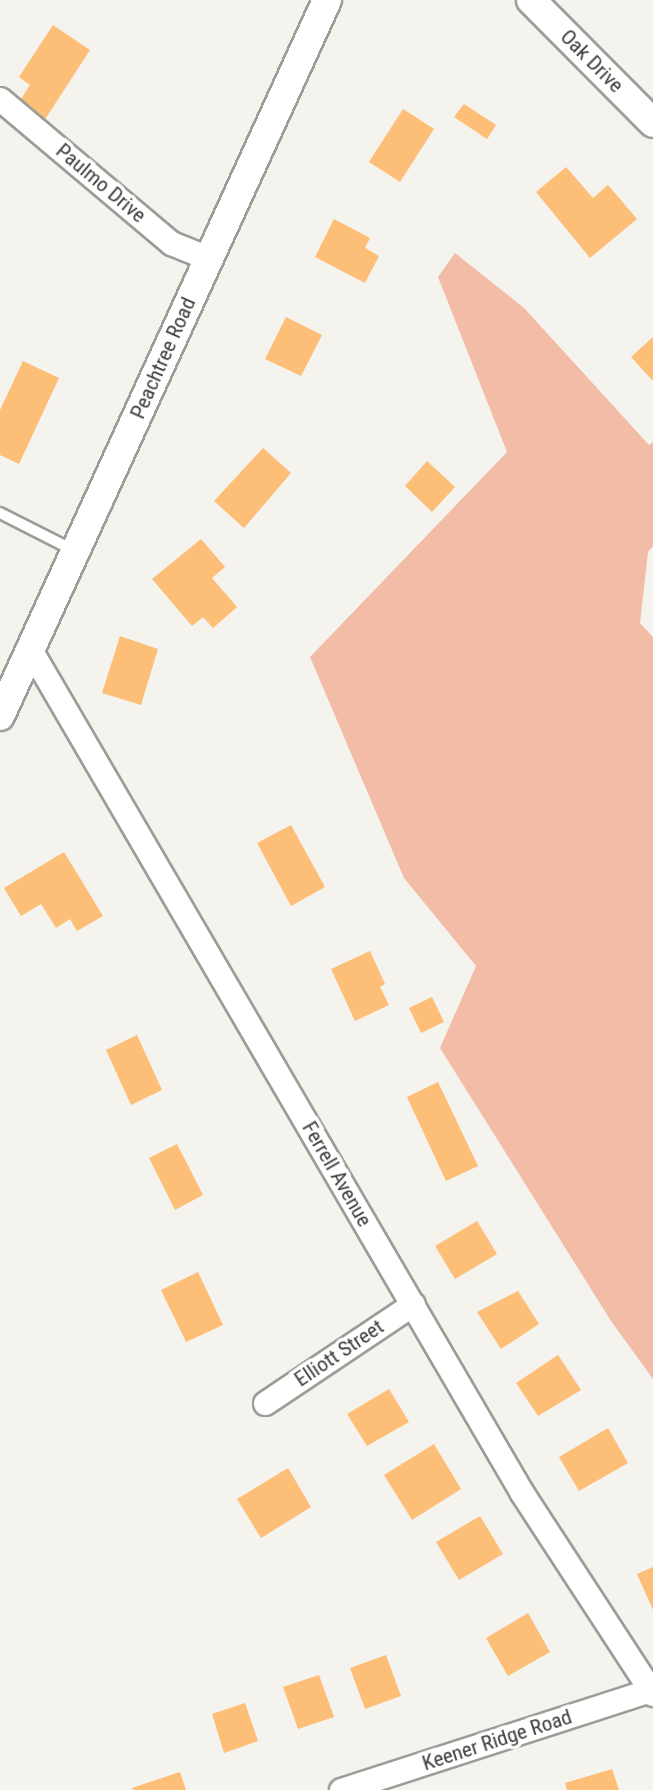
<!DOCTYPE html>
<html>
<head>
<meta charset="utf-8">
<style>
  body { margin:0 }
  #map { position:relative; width:653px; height:1790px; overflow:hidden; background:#f5f3ee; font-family:"Roboto Condensed",sans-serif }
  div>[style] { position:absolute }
  .green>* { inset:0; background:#f2bca7 }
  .building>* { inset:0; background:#fdbe77 }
  .roads { filter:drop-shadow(2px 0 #9d9c97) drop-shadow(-2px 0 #9d9c97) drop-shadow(0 2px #9d9c97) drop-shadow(0 -2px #9d9c97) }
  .service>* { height:10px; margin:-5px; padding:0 5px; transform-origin:5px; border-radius:5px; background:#fff }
  .minor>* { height:23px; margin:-11.5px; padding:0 11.5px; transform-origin:11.5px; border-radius:11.5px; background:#fff }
  .tertiary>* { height:28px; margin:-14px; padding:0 14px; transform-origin:14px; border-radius:14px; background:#fff }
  span { translate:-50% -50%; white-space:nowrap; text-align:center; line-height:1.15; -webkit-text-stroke:7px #fff; paint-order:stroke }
  .street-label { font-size:21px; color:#3d3d3b }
</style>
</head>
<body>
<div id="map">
  <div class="green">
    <div style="clip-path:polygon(455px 253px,524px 308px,649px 445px,653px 442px,653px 546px,648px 552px,640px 623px,653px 637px,653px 1379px,611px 1321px,440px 1048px,476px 966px,404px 878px,310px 657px,507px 452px,438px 277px)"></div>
  </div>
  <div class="building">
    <div style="clip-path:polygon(53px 25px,90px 50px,42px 124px,16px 107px,30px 85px,19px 77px)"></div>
    <div style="clip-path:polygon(464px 104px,496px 125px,487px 139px,454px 117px)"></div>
    <div style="clip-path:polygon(403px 109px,434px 129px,400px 182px,369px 162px)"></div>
    <div style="clip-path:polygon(566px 167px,593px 198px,608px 185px,637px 219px,590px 258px,536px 192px)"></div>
    <div style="clip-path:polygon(334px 219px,370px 238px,365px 248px,379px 256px,365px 283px,315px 257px)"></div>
    <div style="clip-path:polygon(286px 317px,322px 335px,301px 376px,265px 359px)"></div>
    <div style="clip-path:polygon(653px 337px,653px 381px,631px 357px)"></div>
    <div style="clip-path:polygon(23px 361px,59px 378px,19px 464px,0 455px,0 410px)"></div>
    <div style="clip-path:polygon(263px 448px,291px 473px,244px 528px,214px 501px)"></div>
    <div style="clip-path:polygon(427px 461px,455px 487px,432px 512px,405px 486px)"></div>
    <div style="clip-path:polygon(201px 539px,225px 567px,212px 578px,237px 607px,213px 628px,203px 617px,192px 626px,152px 579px)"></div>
    <div style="clip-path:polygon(120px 636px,158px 649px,141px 705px,102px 693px)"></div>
    <div style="clip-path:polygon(291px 825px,325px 887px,291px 906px,257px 843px)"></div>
    <div style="clip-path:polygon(64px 852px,103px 916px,77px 931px,70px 919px,56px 928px,41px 904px,21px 916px,4px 888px)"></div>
    <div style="clip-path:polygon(370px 951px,385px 984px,380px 987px,389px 1005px,355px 1021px,331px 969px)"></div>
    <div style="clip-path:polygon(432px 997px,444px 1022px,421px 1033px,409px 1008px)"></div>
    <div style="clip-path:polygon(137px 1035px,162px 1090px,131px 1105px,106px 1050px)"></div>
    <div style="clip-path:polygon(438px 1082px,478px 1166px,446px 1181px,407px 1097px)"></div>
    <div style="clip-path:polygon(177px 1144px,203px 1195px,175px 1210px,149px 1158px)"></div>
    <div style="clip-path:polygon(477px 1221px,497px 1254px,455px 1279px,435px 1246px)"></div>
    <div style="clip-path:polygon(198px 1272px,223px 1325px,186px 1342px,161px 1290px)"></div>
    <div style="clip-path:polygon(518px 1291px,539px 1324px,501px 1349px,477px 1312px)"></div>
    <div style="clip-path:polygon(558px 1355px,581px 1390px,538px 1416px,516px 1383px)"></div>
    <div style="clip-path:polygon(389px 1389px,409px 1422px,367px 1446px,347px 1414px)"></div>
    <div style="clip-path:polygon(608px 1428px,628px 1463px,579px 1491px,559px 1457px)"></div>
    <div style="clip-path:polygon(434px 1444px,461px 1489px,412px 1520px,384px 1475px)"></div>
    <div style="clip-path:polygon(288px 1468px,311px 1507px,261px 1538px,237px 1499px)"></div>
    <div style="clip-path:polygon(480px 1516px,503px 1554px,459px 1580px,436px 1542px)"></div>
    <div style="clip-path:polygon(653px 1567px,653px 1610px,637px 1574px)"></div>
    <div style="clip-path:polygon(528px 1613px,550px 1652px,508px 1676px,486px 1638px)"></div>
    <div style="clip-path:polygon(386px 1655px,401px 1696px,365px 1709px,350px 1668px)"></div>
    <div style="clip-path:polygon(319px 1675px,334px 1717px,298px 1729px,283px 1687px)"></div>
    <div style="clip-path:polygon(245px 1703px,258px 1741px,224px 1753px,212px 1714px)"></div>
    <div style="clip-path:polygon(612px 1769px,619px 1790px,567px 1790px,565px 1783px)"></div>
    <div style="clip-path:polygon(180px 1772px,186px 1790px,133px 1790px,132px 1788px)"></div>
  </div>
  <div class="roads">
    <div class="service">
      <div style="left:0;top:513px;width:84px;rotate:26.9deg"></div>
    </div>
    <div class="minor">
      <div style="left:0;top:99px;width:224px;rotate:40.1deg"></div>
      <div style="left:171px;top:243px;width:40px;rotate:22deg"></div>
      <div style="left:30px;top:649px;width:977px;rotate:59.76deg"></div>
      <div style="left:522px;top:1493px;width:240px;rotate:56.9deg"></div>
      <div style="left:265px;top:1403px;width:178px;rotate:-33.8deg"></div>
      <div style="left:341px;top:1790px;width:328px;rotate:-17.9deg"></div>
    </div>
    <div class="tertiary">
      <div style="left:531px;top:0;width:173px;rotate:45.2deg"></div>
      <div style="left:0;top:716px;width:787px;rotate:-65.45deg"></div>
    </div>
  </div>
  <div class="street-label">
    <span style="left:592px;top:61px;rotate:45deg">Oak Drive</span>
    <span style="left:101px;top:183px;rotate:40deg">Paulmo Drive</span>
    <span style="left:163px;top:358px;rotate:-66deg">Peachtree Road</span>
    <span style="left:337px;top:1174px;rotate:60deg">Ferrell Avenue</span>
    <span style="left:339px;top:1353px;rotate:-34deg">Elliott Street</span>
    <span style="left:497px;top:1740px;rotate:-18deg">Keener Ridge Road</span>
  </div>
</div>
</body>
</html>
